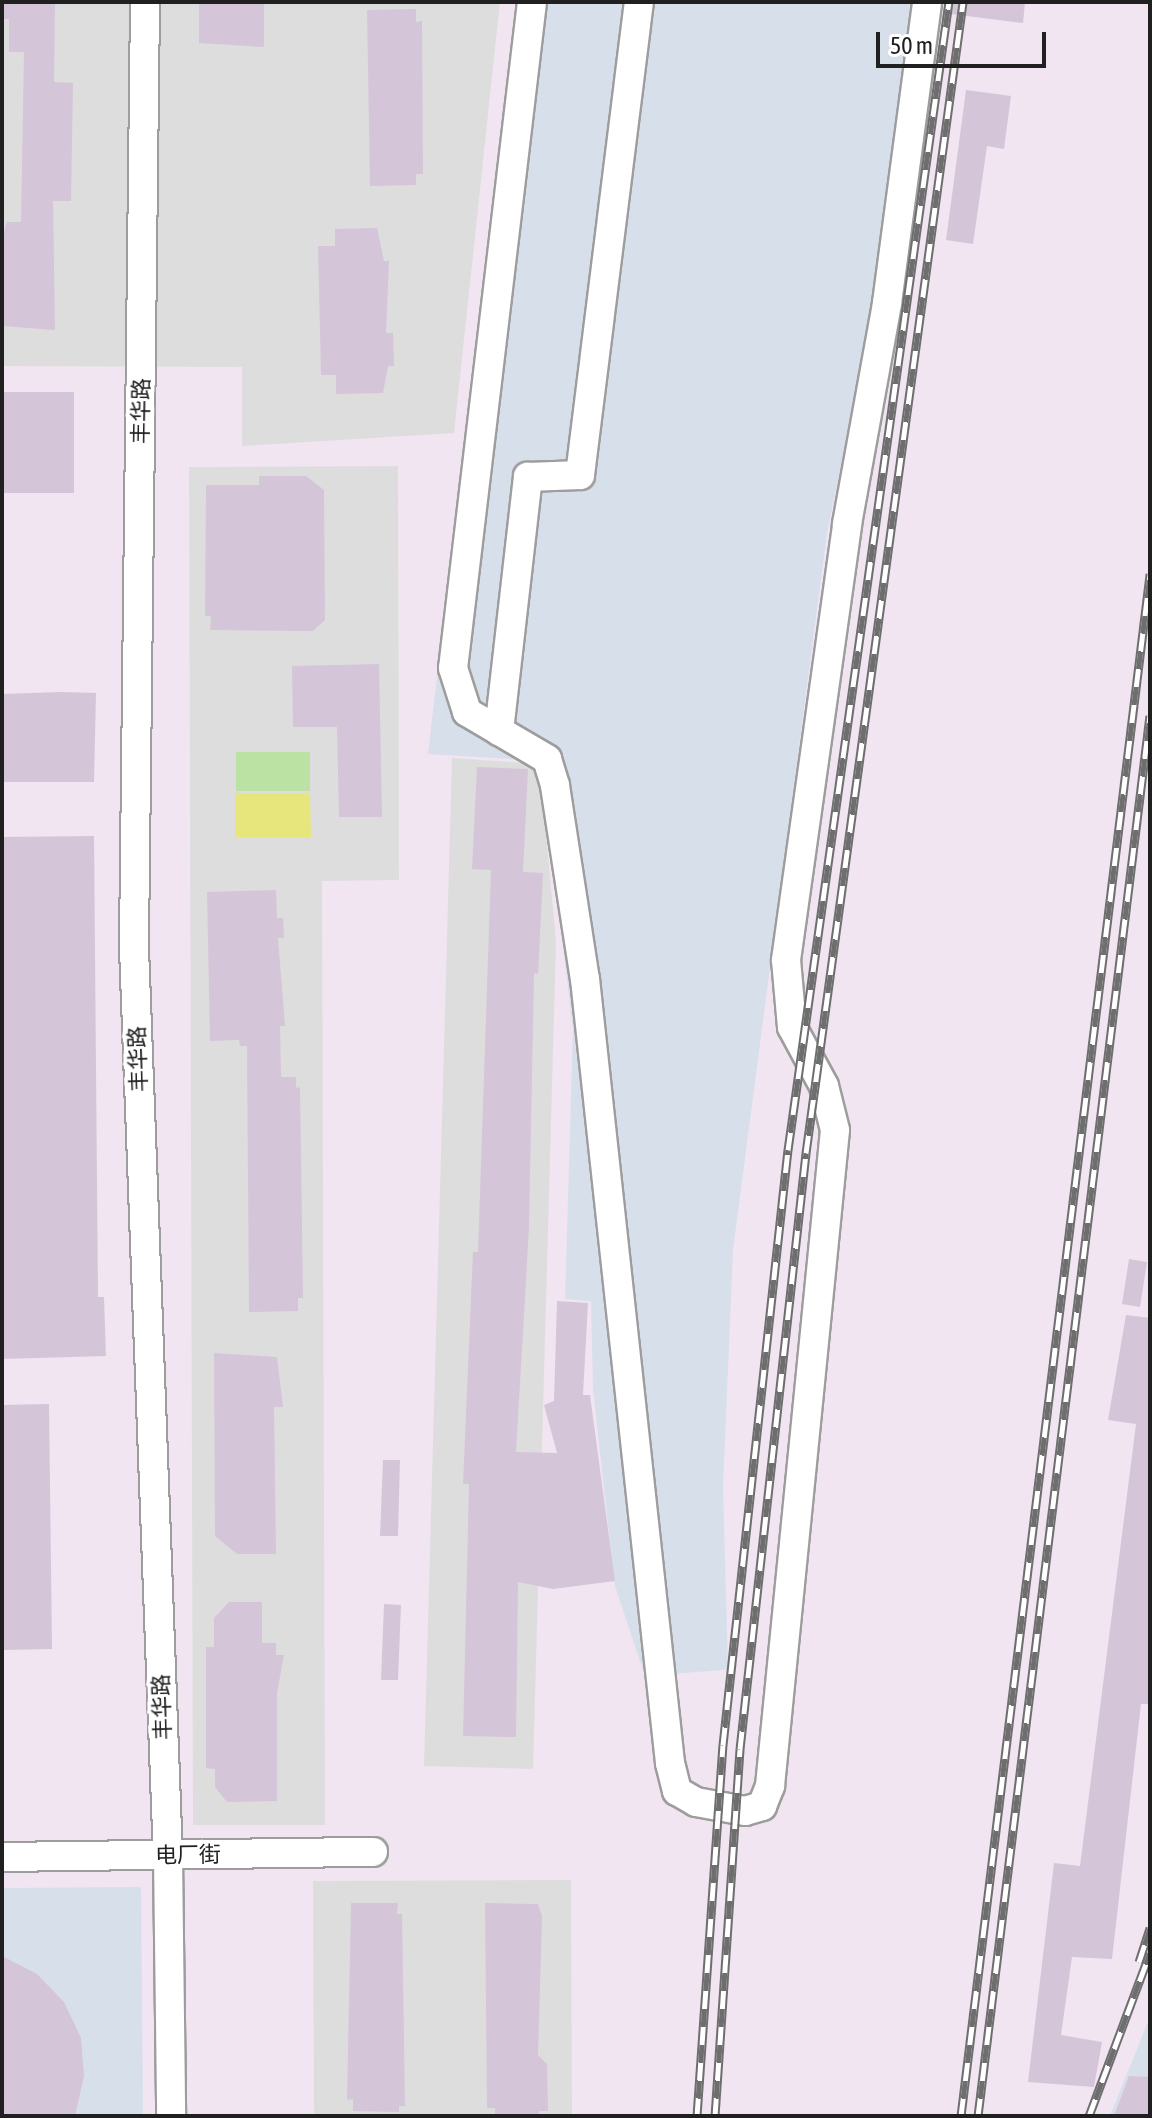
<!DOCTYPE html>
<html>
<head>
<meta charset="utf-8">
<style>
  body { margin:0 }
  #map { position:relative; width:1152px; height:2118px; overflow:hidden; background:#f1e5f1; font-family:"Asap Condensed","Noto Sans SC",sans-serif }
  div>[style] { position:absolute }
  .residential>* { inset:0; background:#ddddde }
  .industrial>* { inset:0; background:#d7dfeb }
  .pitch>* { inset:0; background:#e7e67d }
  .water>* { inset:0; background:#bbe2a2 }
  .building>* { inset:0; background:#d5c5d9 }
  .roads { filter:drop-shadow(2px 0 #9d9d9d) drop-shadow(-2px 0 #9d9d9d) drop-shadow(0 2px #9d9d9d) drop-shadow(0 -2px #9d9d9d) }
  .minor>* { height:28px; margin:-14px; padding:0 14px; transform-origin:14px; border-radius:14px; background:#fff }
  .rail>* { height:9px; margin-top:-4.5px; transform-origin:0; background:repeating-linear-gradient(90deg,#fff 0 18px,#6e6e6e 0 36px); box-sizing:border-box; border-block:2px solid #6e6e6e }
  span { translate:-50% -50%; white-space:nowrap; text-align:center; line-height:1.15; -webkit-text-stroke:7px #fff; paint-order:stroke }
  .street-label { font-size:22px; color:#202020 }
  .frame { position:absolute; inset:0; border:4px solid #202020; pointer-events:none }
  .scale { position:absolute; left:876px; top:32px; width:170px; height:36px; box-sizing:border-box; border:4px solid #202020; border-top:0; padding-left:10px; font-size:24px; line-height:28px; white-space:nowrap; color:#202020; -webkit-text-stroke:6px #fff; paint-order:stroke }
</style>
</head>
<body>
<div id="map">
  <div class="residential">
    <div style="clip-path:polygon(2px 2px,500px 2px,454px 433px,242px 446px,242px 367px,2px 366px)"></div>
    <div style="clip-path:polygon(398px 466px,399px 880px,322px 881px,325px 1825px,193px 1825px,189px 467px)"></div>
    <div style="clip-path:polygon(452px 758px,524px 763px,540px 771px,556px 941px,533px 1769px,424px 1766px)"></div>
    <div style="clip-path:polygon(571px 1880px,572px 2116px,314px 2116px,313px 1881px)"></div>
  </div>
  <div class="industrial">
    <div style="clip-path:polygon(516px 2px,922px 2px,884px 259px,827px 533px,733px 1250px,723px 1487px,728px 1669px,722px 1670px,645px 1676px,615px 1586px,593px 1390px,591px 1301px,565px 1299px,573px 1030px,542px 769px,526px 760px,428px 754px)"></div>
    <div style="clip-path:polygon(141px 1887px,143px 2116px,2px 2116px,2px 1888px)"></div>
    <div style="clip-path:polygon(1150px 2017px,1150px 2116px,1110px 2116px)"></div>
  </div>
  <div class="pitch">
    <div style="clip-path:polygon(235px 793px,310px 793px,311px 837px,235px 837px)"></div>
  </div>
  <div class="water">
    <div style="clip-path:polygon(236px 752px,310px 752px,310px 791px,236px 791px)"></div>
  </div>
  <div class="building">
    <div style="clip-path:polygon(2px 2px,55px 2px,54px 82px,73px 83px,71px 201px,53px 201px,55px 330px,2px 326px,2px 238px,7px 222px,21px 222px,24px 52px,9px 52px,9px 19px,2px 19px)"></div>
    <div style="clip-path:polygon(199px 2px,264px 2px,264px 47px,199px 43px)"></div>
    <div style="clip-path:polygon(951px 2px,1025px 2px,1023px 23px,951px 14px)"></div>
    <div style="clip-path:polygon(416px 9px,416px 22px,422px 21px,423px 174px,416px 174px,416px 185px,370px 186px,367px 10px)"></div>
    <div style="clip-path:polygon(966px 90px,1011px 96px,1004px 149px,987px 146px,973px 244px,946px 240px)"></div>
    <div style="clip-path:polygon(377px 228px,384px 261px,389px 261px,386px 333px,393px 333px,394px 366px,388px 366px,383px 393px,336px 394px,336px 375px,321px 375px,318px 246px,335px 246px,335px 229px)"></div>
    <div style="clip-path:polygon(2px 392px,74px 392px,74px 493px,2px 493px)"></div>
    <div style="clip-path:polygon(259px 476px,306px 476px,324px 490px,325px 620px,313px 631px,210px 630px,211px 616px,205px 616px,206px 485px,259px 485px)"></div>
    <div style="clip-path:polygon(379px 664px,382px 817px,339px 817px,337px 727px,293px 727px,292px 666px)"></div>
    <div style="clip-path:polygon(61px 692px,96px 693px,94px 782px,2px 782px,2px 694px)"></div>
    <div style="clip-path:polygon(477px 767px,528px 769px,523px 872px,543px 873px,538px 974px,534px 973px,529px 1228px,516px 1452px,557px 1453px,544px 1405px,554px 1401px,557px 1301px,588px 1303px,583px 1395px,590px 1395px,615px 1581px,553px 1589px,518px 1582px,516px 1737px,463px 1736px,469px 1484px,463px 1484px,473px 1252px,478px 1252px,491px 870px,472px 869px)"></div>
    <div style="clip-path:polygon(94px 836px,98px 1297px,104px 1297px,106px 1356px,2px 1359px,2px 837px)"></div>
    <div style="clip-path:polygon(276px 890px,277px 918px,283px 918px,284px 938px,278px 938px,285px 1026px,280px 1026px,281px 1077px,296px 1077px,296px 1088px,300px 1087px,303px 1298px,298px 1298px,298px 1311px,249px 1312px,247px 1046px,240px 1046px,239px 1040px,210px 1041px,207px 892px)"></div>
    <div style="clip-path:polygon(1129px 1259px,1147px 1262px,1140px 1307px,1122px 1304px)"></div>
    <div style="clip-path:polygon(1126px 1315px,1150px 1318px,1150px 1704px,1141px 1704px,1112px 1959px,1072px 1957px,1061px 2035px,1102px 2042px,1094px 2087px,1028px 2082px,1054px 1863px,1080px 1866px,1136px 1424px,1108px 1420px)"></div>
    <div style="clip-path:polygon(214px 1353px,277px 1357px,283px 1407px,274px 1407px,276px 1554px,237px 1554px,215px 1536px)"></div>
    <div style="clip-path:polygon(49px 1404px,52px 1649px,2px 1650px,2px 1405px)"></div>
    <div style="clip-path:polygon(383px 1460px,400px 1460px,398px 1536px,380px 1536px)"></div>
    <div style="clip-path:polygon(229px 1602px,262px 1602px,262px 1643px,276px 1643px,276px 1655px,284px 1655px,277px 1693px,277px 1801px,227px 1802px,215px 1787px,215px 1769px,206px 1768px,206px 1647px,214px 1647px,214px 1618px)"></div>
    <div style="clip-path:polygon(384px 1604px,401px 1605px,398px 1680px,381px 1680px)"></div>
    <div style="clip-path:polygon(351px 1903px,398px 1903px,397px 1914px,402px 1914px,405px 2106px,399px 2106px,399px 2112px,353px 2111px,353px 2099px,347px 2100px)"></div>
    <div style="clip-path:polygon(485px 1903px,538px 1904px,542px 1916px,538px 2055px,547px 2064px,548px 2111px,539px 2111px,539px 2116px,495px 2116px,495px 2108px,487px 2108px)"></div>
    <div style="clip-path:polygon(2px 1956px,37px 1974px,64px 2002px,81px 2038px,84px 2076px,75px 2116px,2px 2116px)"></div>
    <div style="clip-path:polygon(1129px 2076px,1150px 2077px,1150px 2116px,1114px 2116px)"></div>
  </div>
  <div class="roads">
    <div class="minor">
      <div style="left:145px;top:2px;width:946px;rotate:90.67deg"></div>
      <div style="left:134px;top:948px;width:909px;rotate:87.86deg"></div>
      <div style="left:168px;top:1856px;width:260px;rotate:89.3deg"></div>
      <div style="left:532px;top:2px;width:671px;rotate:96.76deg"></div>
      <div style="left:453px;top:668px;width:46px;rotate:72.3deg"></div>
      <div style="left:467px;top:712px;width:93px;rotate:30.4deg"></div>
      <div style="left:547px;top:759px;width:28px;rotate:73deg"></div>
      <div style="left:555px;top:786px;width:195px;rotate:81.2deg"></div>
      <div style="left:585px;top:979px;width:789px;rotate:83.81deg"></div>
      <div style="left:670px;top:1763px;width:29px;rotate:76deg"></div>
      <div style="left:677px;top:1791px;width:22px;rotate:30deg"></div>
      <div style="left:696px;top:1802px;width:50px;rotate:10.4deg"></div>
      <div style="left:745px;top:1811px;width:18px;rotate:-16deg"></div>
      <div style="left:762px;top:1806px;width:22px;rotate:-68deg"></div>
      <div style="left:770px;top:1786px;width:659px;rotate:-84.34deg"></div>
      <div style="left:835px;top:1130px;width:45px;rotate:-104deg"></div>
      <div style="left:824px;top:1086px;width:67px;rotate:-118.5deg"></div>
      <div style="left:792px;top:1027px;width:67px;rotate:-95.1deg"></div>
      <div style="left:786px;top:960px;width:440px;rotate:-82deg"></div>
      <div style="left:847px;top:524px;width:225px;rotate:-79.7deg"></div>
      <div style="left:887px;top:303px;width:304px;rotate:-82.4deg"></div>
      <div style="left:499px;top:731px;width:256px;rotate:-83.5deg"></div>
      <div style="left:528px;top:477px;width:52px;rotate:-2.2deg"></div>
      <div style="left:580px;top:475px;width:477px;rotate:-82.9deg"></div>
      <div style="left:2px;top:1857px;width:371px;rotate:-0.8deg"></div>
    </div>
  </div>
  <div class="rail">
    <div style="left:1139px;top:1962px;width:36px;rotate:-72deg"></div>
    <div style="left:697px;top:2116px;width:372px;rotate:-86deg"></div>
    <div style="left:723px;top:1745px;width:599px;rotate:-83.77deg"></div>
    <div style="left:788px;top:1150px;width:1159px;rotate:-82.02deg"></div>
    <div style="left:715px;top:2116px;width:368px;rotate:-86.1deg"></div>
    <div style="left:740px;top:1749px;width:600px;rotate:-83.68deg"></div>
    <div style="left:806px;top:1153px;width:1162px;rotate:-82.23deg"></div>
    <div style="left:961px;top:2116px;width:1554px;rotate:-83.01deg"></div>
    <div style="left:978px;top:2116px;width:1411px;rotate:-83deg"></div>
    <div style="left:1089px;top:2116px;width:174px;rotate:-69.5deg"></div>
  </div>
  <div class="street-label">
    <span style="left:141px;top:411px;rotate:-89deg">丰华路</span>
    <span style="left:138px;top:1059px;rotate:-92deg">丰华路</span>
    <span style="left:162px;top:1707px;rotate:-92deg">丰华路</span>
    <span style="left:188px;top:1855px;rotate:-1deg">电厂街</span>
  </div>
  <div class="frame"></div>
  <div class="scale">50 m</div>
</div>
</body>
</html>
